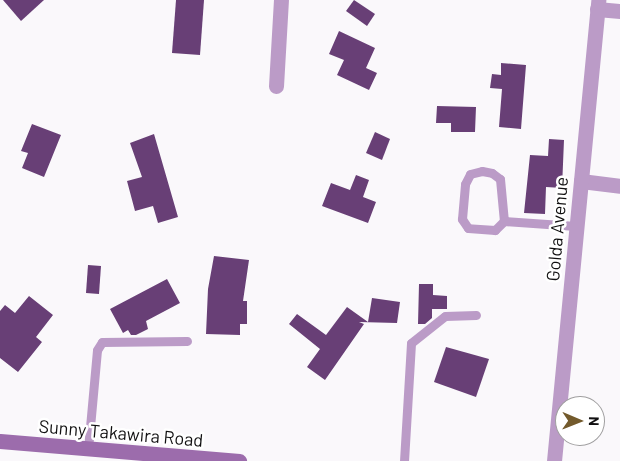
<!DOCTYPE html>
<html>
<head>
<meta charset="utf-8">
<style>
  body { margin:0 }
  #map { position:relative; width:620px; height:461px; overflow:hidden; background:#faf8fb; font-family:Barlow,sans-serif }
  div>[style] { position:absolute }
  .building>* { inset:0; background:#683f76 }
  .lane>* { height:9px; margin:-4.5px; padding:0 4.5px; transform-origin:4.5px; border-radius:4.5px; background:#bb9bc7 }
  .street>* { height:15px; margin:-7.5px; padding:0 7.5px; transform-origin:7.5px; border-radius:7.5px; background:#bb9bc7 }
  .secondary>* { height:15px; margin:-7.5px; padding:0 7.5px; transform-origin:7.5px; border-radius:7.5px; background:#9c6cac }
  span { translate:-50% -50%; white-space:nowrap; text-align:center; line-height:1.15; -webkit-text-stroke:5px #fff; paint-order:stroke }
  .street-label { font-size:18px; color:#111011 }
  .north { position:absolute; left:555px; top:396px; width:50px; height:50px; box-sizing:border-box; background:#fff; border:1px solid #a09fa0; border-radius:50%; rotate:91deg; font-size:14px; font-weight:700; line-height:20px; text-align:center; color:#111011 }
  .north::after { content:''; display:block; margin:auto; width:18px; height:22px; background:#735a2c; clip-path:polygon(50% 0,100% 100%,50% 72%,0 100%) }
</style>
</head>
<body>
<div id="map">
  <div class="building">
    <div style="clip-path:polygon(3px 0,44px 0,21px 21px)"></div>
    <div style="clip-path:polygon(176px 0,204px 0,200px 55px,172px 53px)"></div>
    <div style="clip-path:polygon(354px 0,375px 14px,367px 26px,346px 11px)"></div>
    <div style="clip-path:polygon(339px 31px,375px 48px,366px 68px,377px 73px,369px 90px,337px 75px,344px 60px,329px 54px)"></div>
    <div style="clip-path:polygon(501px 63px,526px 65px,521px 129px,499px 127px,502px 89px,490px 88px,492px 74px,501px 75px)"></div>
    <div style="clip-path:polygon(437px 106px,476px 107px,475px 132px,451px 132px,451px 123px,436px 123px)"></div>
    <div style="clip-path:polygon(32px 124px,61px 135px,44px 177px,22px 168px,28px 153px,21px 151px)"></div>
    <div style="clip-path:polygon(375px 132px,390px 139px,382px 160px,366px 153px)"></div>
    <div style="clip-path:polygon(154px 134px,178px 217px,158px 223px,153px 206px,135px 211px,127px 181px,142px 177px,130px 143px)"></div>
    <div style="clip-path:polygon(549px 139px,564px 140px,562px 188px,546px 187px,545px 214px,524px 213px,530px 155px,548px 156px)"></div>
    <div style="clip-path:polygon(356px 175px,369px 180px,363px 197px,376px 202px,368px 223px,322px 206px,331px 183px,350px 190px)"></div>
    <div style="clip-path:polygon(214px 256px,249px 260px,243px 301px,247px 301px,247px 324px,240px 324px,240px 335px,206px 334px,208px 289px)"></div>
    <div style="clip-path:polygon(88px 265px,101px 266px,99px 294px,86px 293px)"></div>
    <div style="clip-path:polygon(167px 279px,180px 303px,146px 321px,148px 329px,136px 335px,131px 335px,128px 330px,123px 333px,110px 309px)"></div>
    <div style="clip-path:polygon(419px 284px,433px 284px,433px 295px,447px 296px,447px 309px,432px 309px,432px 318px,425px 324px,418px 324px)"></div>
    <div style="clip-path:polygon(29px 296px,53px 315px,36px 337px,42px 342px,18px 372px,0 358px,0 311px,5px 305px,15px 313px)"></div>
    <div style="clip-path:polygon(372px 298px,400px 302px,397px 323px,359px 322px,364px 324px,325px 380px,307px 367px,320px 349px,289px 324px,297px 314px,326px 335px,347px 307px,368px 322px)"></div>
    <div style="clip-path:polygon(446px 347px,489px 359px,476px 397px,434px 382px)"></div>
  </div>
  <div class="lane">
    <div style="left:482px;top:171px;width:10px;rotate:11deg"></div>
    <div style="left:492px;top:173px;width:10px;rotate:37deg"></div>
    <div style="left:500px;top:179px;width:42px;rotate:84.6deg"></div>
    <div style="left:504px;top:221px;width:13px;rotate:135deg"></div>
    <div style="left:495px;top:230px;width:27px;rotate:-176deg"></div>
    <div style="left:468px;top:228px;width:11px;rotate:-124deg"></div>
    <div style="left:462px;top:219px;width:35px;rotate:-85deg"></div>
    <div style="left:465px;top:184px;width:11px;rotate:-63deg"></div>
    <div style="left:470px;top:174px;width:12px;rotate:-14deg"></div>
    <div style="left:504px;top:221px;width:72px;rotate:4deg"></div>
    <div style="left:88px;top:449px;width:99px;rotate:-84.8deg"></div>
    <div style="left:97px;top:350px;width:9px;rotate:-58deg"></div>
    <div style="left:102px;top:342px;width:85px;rotate:-0.7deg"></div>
    <div style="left:404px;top:461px;width:118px;rotate:-86.6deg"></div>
    <div style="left:411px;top:343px;width:43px;rotate:-38.5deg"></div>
    <div style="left:445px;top:316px;width:31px;rotate:-2deg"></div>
  </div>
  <div class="street">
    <div style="left:597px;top:9px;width:23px;rotate:5deg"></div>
    <div style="left:276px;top:86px;width:86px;rotate:-86.7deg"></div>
    <div style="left:581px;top:181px;width:39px;rotate:7deg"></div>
    <div style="left:554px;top:461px;width:463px;rotate:-84.5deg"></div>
  </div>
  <div class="secondary">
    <div style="left:0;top:441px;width:240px;rotate:4.8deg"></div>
  </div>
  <div class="street-label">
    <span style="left:557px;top:229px;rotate:-85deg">Golda Avenue</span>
    <span style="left:121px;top:433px;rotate:5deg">Sunny Takawira Road</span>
  </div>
  <div class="north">N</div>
</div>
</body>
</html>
